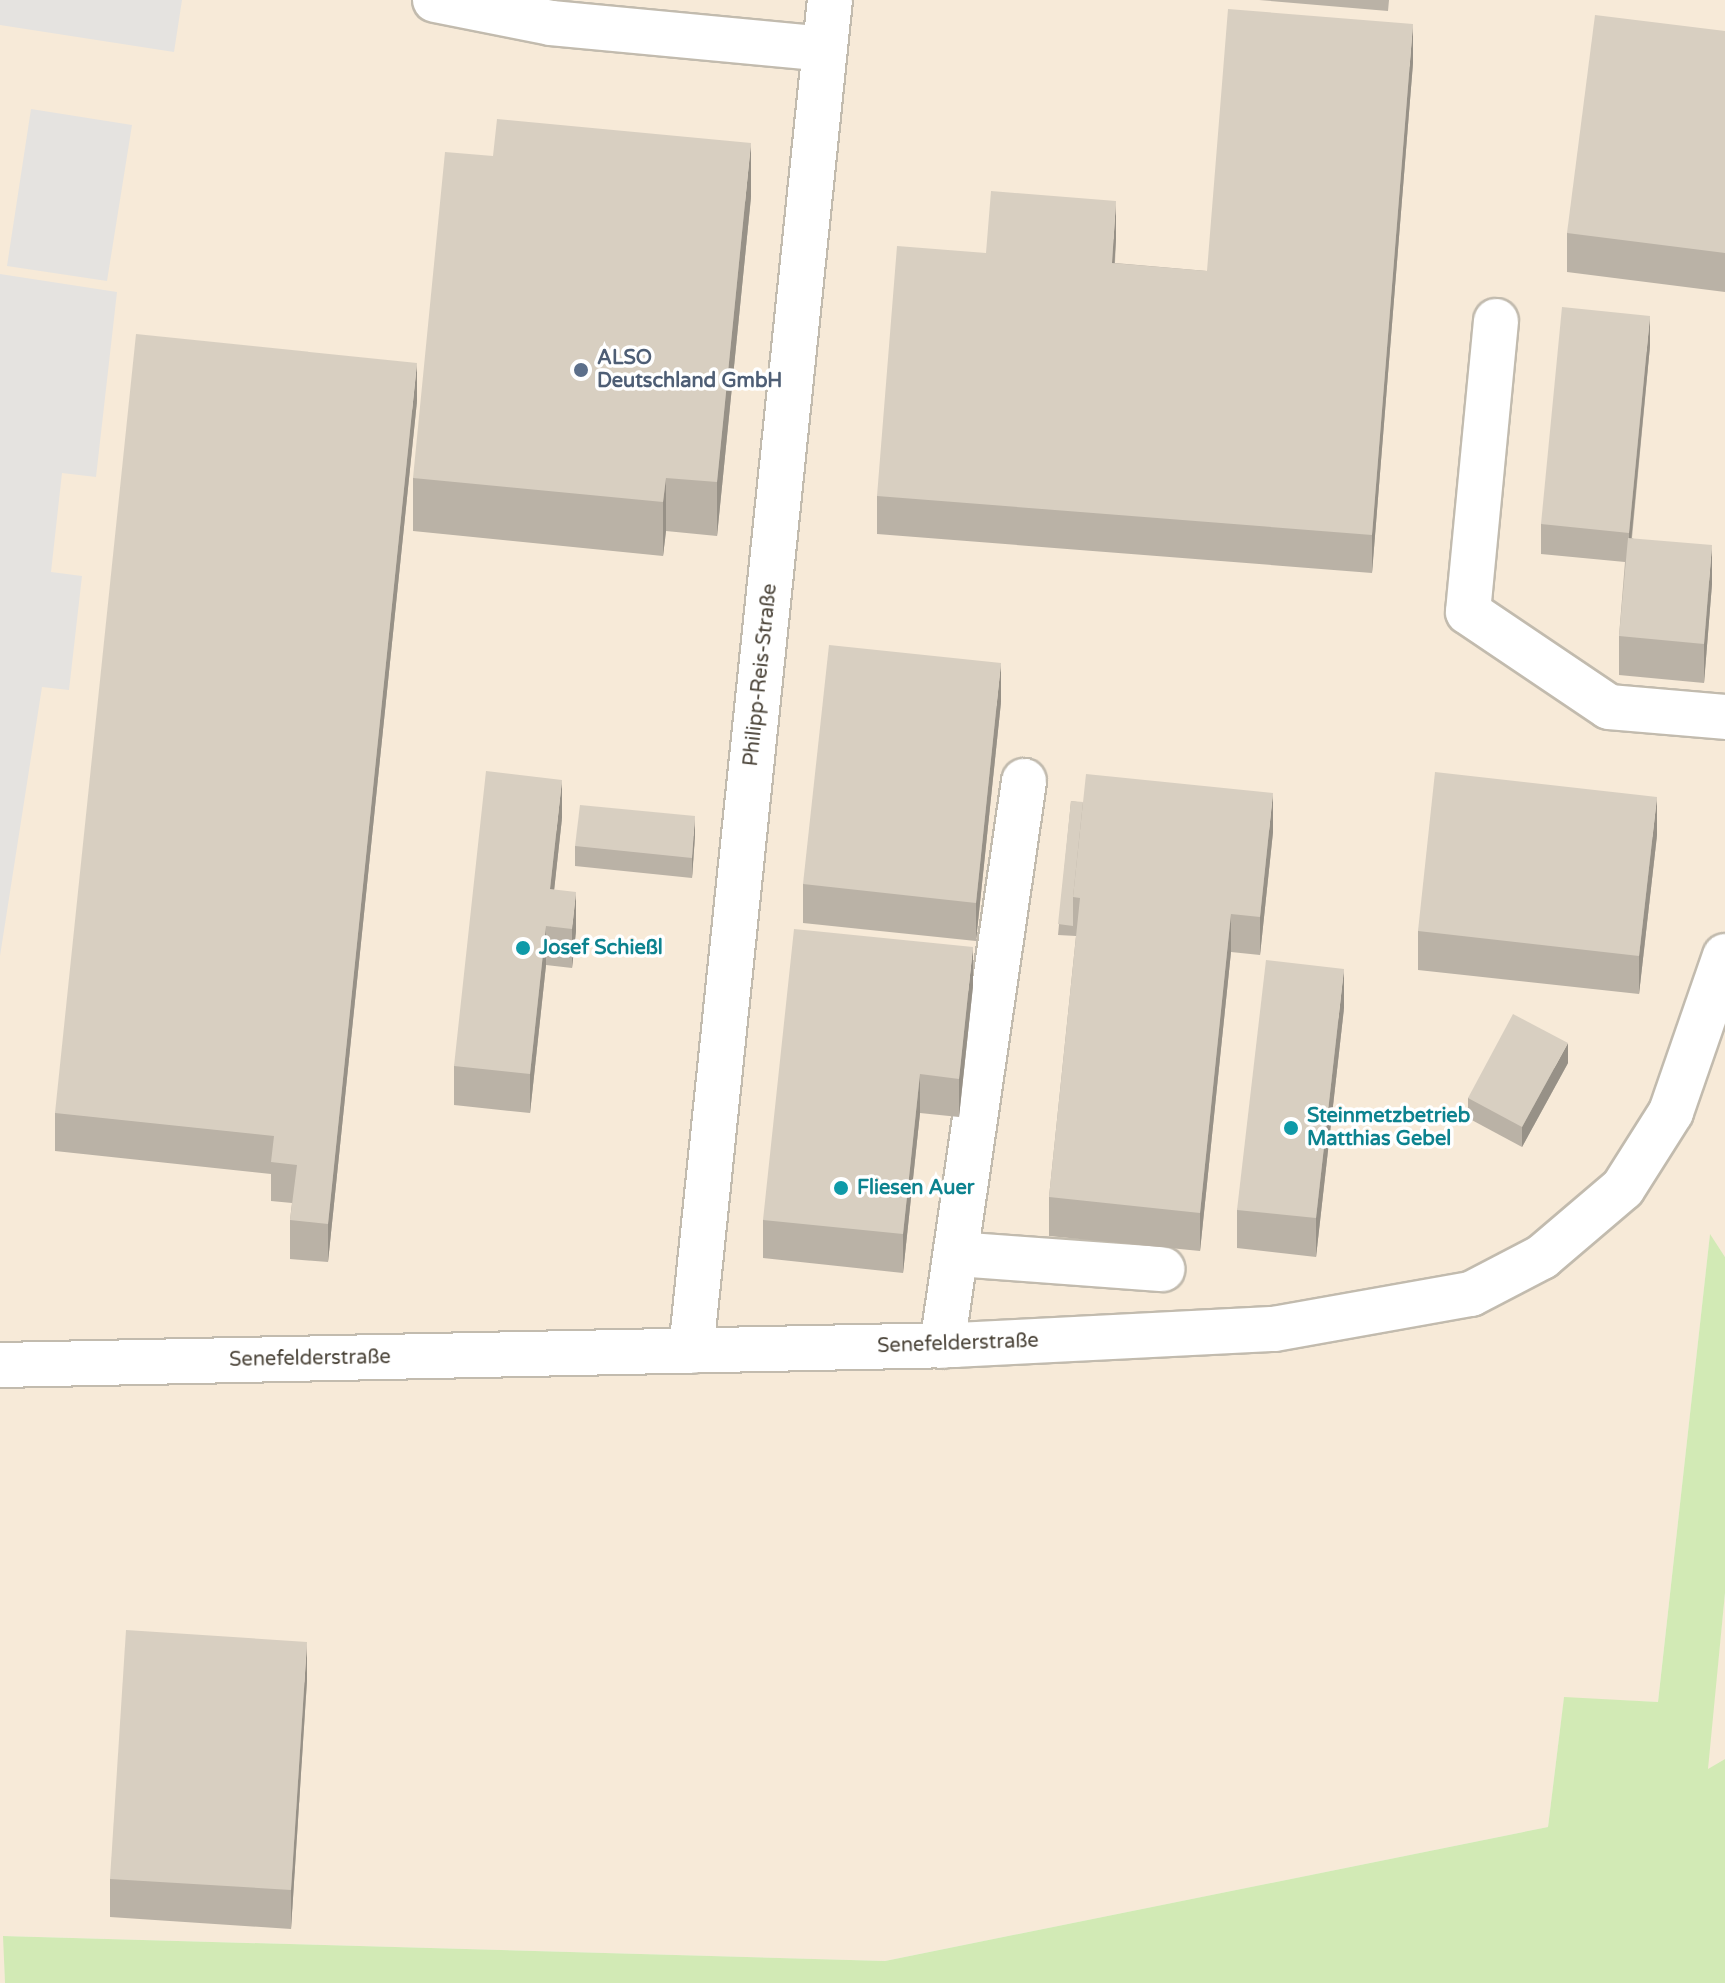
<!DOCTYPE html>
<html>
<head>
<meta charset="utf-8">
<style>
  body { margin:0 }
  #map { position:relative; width:1725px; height:1983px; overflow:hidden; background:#f6f3ec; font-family:"Varela Round",sans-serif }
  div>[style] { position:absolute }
  .commercial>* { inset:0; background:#f7ead8 }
  .green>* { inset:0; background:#d2eab5 }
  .parking>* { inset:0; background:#e5e3e0 }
  .roads { filter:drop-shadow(2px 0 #c2bbae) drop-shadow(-2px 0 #c2bbae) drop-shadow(0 2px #c2bbae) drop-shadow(0 -2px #c2bbae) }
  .minor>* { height:44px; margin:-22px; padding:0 22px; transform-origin:22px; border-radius:22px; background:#fff }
  .wall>* { inset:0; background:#bab2a6 }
  .shaded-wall>* { inset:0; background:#979187 }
  .building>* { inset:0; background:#d8cfc1 }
  .dots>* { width:22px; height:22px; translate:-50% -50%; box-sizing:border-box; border:4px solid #fff; border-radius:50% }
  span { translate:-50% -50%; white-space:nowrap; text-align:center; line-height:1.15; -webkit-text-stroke:7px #fff; paint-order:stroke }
  .service-label { font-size:20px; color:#4e5e75; font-weight:700 }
  .left { translate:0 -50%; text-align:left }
  .street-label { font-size:20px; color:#4b4439 }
  .culture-label { font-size:20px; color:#0d838f; font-weight:700 }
</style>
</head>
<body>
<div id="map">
  <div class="commercial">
    <div style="clip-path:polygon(0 0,1725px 0,1725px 1257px,1710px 1235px,1658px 1702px,1564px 1698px,1548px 1827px,885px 1961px,4px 1936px,5px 1983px,0 1983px)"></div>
    <div style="clip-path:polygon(1725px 1593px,1725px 1759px,1707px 1770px)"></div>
  </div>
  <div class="green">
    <div style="clip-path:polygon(1710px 1234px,1725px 1257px,1725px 1593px,1708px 1769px,1725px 1759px,1725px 1983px,5px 1983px,3px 1936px,885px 1961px,1548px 1827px,1564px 1697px,1658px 1702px)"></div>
  </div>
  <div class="parking">
    <div style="clip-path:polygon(0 0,182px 0,174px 52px,0 25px)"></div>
    <div style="clip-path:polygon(31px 109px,132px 125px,107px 281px,7px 266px)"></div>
    <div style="clip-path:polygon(0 274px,117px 292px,96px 477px,62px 473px,51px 572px,82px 576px,69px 690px,42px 687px,0 956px)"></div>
  </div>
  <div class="roads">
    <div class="minor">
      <div style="left:435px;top:0;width:118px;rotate:11.2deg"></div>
      <div style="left:551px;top:23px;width:275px;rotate:5.4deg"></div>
      <div style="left:1496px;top:321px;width:292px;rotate:95.5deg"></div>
      <div style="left:1468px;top:612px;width:170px;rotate:34deg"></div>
      <div style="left:1609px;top:707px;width:116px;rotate:4.9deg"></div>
      <div style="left:956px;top:1254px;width:207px;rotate:4.2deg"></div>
      <div style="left:942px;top:1346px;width:571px;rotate:-81.74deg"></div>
      <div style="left:691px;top:1351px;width:1358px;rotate:-84.13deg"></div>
      <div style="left:0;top:1365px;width:955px;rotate:-1.2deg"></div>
      <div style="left:955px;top:1345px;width:319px;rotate:-2.9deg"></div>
      <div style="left:1274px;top:1329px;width:200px;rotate:-10.1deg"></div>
      <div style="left:1471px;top:1294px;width:80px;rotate:-27.5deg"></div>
      <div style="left:1542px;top:1257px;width:106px;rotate:-40.4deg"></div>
      <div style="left:1623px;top:1188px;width:90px;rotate:-57.7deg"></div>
      <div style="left:1671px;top:1112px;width:165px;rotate:-70.9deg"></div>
    </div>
  </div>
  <div class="wall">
    <div style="clip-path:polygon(1259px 0,1389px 0,1388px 11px)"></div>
    <div style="clip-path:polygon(1725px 31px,1725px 292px,1567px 272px,1567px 233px)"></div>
    <div style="clip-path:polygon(1413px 63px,1372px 573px,877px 534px,877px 496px,986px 253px,1116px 239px,1115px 263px,1207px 271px)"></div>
    <div style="clip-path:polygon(751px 197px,717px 536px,666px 531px,663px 556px,413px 531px,413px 478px)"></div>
    <div style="clip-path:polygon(1650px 346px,1632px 538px,1712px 584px,1704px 683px,1619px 675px,1619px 636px,1625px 562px,1541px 554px,1541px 524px)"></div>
    <div style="clip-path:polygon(417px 401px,328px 1262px,290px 1259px,290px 1220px,292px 1203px,271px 1201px,271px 1174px,55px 1151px,55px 1113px)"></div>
    <div style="clip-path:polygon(1001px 702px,976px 941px,803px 923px,803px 884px)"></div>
    <div style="clip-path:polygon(1071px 801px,1273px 832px,1260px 955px,1231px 952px,1200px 1251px,1049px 1236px,1049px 1197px,1076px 936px,1058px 935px)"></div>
    <div style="clip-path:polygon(562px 818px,554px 890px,576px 931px,572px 968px,546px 965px,530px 1113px,454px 1105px,454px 1066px)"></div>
    <div style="clip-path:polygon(1657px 835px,1639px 994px,1418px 970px,1418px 931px)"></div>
    <div style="clip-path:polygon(695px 836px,692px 878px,575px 866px,575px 846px)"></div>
    <div style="clip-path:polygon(973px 986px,959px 1117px,920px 1113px,903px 1273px,763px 1258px,763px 1220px)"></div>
    <div style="clip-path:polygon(1344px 1008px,1316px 1257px,1237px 1248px,1237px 1210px)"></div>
    <div style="clip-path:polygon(1568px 1063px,1522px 1147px,1468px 1118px,1468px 1098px)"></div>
    <div style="clip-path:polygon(307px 1680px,291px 1929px,110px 1917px,110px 1879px)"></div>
  </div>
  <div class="shaded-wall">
    <div style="clip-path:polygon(1413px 24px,1413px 63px,1372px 573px,1372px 535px)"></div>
    <div style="clip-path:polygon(751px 143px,751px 197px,717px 536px,717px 482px)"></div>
    <div style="clip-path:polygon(1116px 201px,1116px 239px,1112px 301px,1112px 263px)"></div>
    <div style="clip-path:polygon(1650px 316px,1650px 346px,1629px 562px,1629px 533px)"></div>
    <div style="clip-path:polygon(417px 363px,417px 401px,328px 1262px,328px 1224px)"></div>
    <div style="clip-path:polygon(666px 478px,666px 531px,663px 556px,663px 502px)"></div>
    <div style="clip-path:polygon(1712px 545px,1712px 584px,1704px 683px,1704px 644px)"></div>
    <div style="clip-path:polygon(1001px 663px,1001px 702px,976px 941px,976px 903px)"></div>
    <div style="clip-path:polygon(562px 780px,562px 818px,550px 928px,550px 889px)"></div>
    <div style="clip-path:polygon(1273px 793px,1273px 832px,1260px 955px,1260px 917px)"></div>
    <div style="clip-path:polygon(1657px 797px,1657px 835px,1639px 994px,1639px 956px)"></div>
    <div style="clip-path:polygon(695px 816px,695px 836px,692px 878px,692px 858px)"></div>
    <div style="clip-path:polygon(576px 892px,576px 931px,572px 968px,572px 929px)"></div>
    <div style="clip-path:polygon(1231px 914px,1231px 952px,1200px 1251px,1200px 1213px)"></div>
    <div style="clip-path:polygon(546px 926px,546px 965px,530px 1113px,530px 1074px)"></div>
    <div style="clip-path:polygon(973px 947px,973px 986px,959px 1117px,959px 1079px)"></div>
    <div style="clip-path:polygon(1344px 969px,1344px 1008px,1316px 1257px,1316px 1218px)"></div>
    <div style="clip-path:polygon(1568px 1043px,1568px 1063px,1522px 1147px,1522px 1127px)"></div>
    <div style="clip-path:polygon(920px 1074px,920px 1113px,903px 1273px,903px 1234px)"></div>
    <div style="clip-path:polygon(307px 1642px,307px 1680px,291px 1929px,291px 1890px)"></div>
  </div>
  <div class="building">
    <div style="clip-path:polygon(1228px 9px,1413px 24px,1372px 535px,877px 496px,897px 246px,986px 253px,991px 191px,1116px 201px,1112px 263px,1207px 271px)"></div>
    <div style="clip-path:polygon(1595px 15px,1725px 31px,1725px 253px,1567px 233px)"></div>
    <div style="clip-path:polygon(497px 119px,751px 143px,717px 482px,666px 478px,663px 502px,413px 478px,445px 152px,493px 156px)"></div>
    <div style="clip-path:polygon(1562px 307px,1650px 316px,1629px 533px,1541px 524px)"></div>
    <div style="clip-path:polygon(136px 334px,417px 363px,328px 1224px,290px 1220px,297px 1165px,271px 1162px,274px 1136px,55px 1113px)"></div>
    <div style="clip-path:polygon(1628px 538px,1712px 545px,1704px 644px,1619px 636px)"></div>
    <div style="clip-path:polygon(829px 645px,1001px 663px,976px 903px,803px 884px)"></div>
    <div style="clip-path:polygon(486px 771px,562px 780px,550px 889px,576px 892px,572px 929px,546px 926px,530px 1074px,454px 1066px)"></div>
    <div style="clip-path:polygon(1435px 772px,1657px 797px,1639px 956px,1418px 931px)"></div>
    <div style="clip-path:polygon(1086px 774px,1273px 793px,1260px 917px,1231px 914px,1200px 1213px,1049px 1197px,1080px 898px,1073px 897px)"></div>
    <div style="clip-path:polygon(1071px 801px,1083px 802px,1073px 897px,1073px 926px,1058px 924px)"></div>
    <div style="clip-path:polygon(580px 805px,695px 816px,692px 858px,575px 846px)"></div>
    <div style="clip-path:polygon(794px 929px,973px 947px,959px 1079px,920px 1074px,903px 1234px,763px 1220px)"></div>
    <div style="clip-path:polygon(1266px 960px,1344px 969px,1316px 1218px,1237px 1210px)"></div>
    <div style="clip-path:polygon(1513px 1014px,1568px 1043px,1522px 1127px,1468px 1098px)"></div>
    <div style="clip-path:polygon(126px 1630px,307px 1642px,291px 1890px,110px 1879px)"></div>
  </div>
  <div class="dots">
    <div style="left:581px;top:370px;background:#5c6f8a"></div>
    <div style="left:523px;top:948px;background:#0f9aa8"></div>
    <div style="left:1291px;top:1128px;background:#0f9aa8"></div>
    <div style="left:841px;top:1188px;background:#0f9aa8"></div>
  </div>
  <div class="service-label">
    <span class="left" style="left:597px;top:370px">ALSO<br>Deutschland GmbH</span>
  </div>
  <div class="street-label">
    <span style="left:761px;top:675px;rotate:-84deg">Philipp-Reis-Straße</span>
    <span style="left:958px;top:1344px;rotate:-2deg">Senefelderstraße</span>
    <span style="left:310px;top:1359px;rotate:-1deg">Senefelderstraße</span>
  </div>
  <div class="culture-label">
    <span class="left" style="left:539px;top:948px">Josef Schießl</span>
    <span class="left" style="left:1307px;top:1128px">Steinmetzbetrieb<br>Matthias Gebel</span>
    <span class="left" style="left:857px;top:1188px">Fliesen Auer</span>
  </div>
</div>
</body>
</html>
